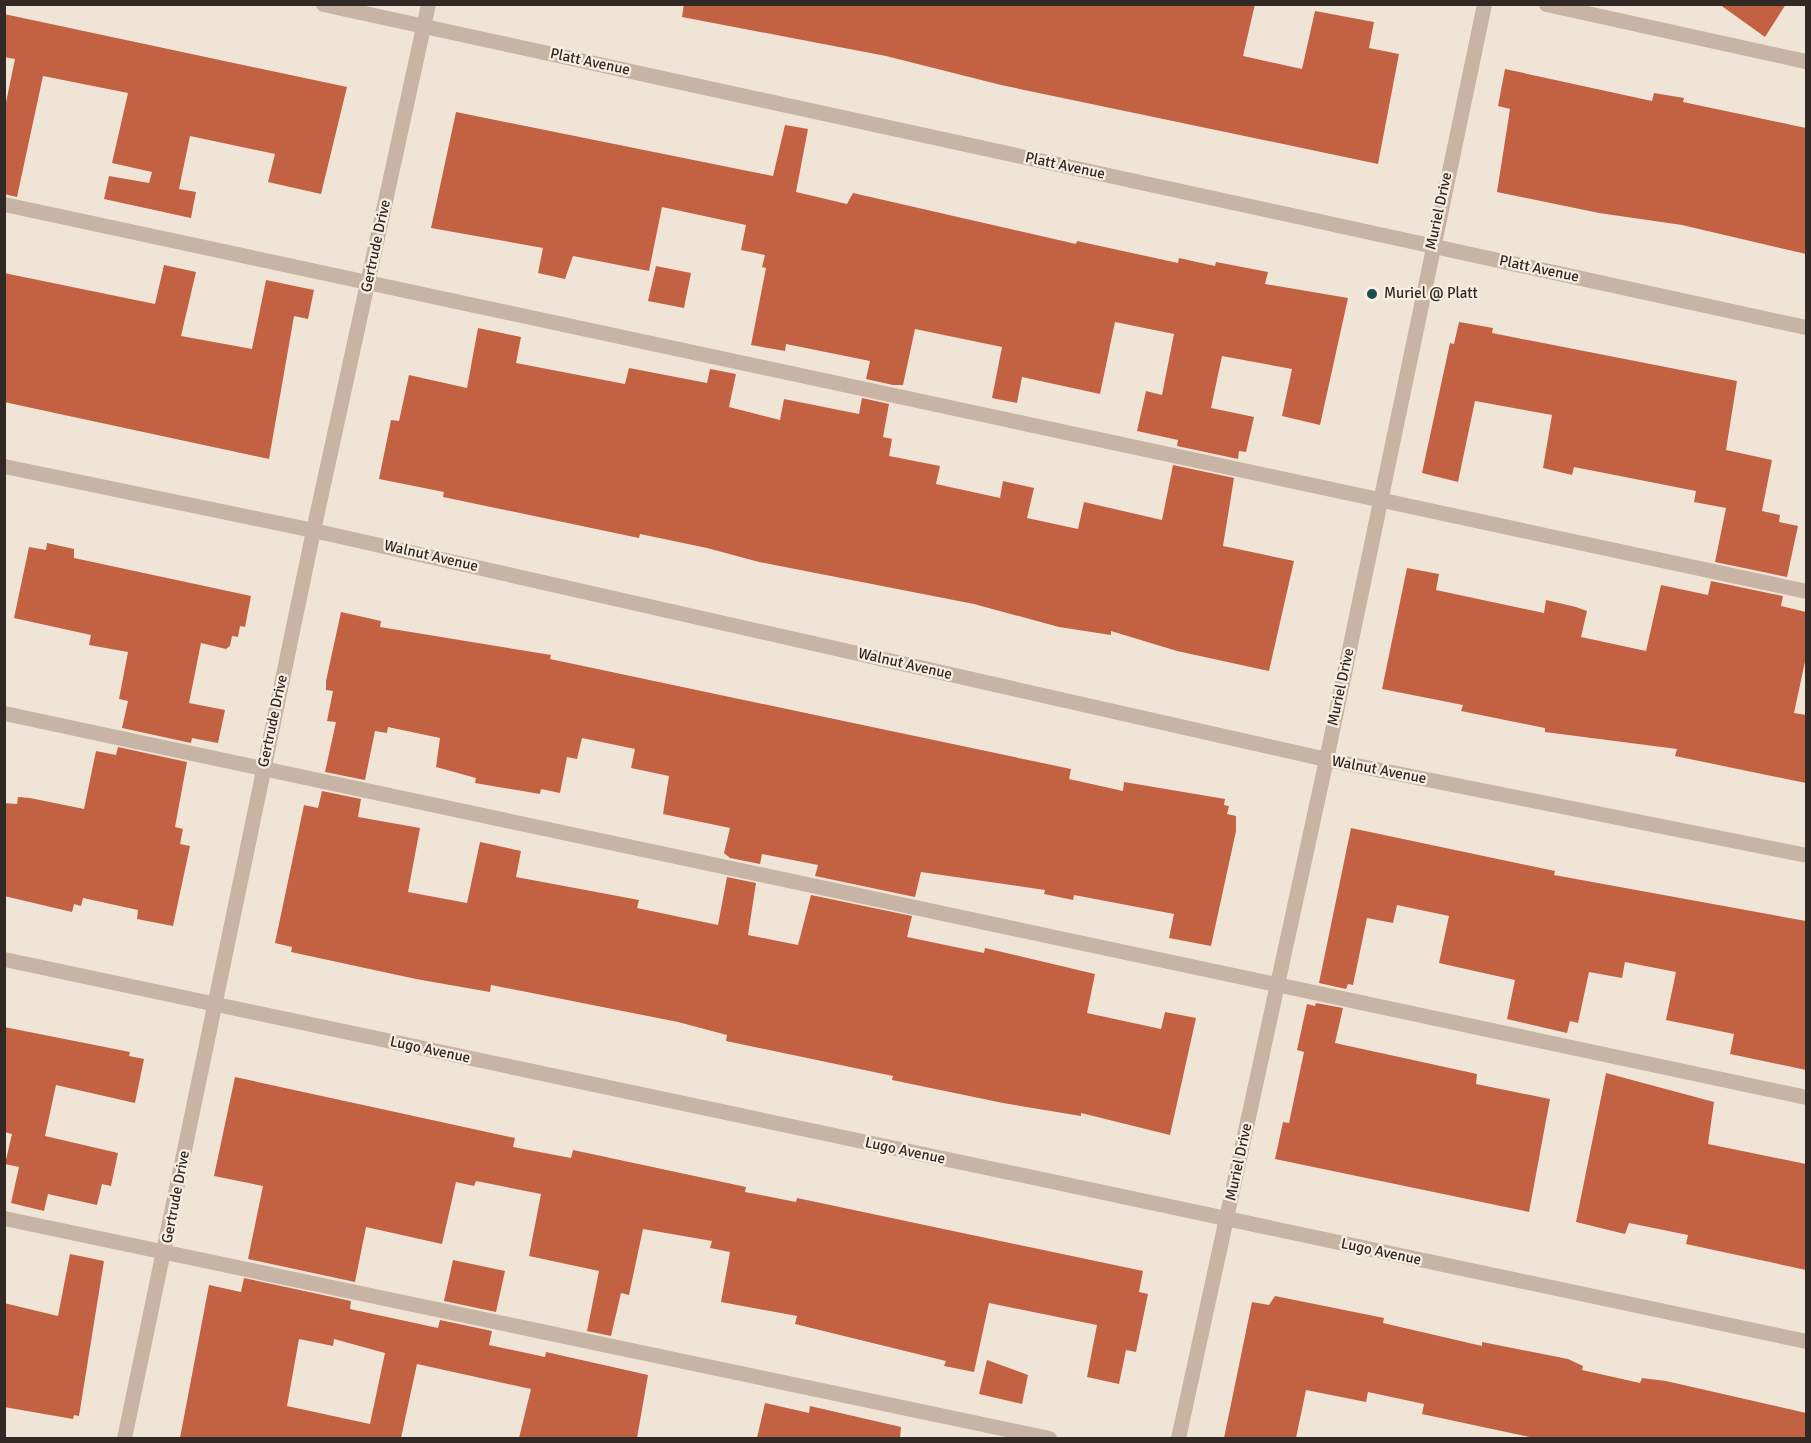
<!DOCTYPE html>
<html>
<head>
<meta charset="utf-8">
<style>
  body { margin:0 }
  #map { position:relative; width:1811px; height:1443px; overflow:hidden; background:#f0e4d7; font-family:Signika,sans-serif }
  div>[style] { position:absolute }
  .building>* { inset:0; background:#c26243 }
  .minor>* { height:15px; margin:-7.5px; padding:0 7.5px; transform-origin:7.5px; border-radius:7.5px; background:#c7b4a4 }
  .dots>* { width:16px; height:16px; translate:-50% -50%; box-sizing:border-box; border:3px solid #f8eee3; border-radius:50% }
  span { translate:-50% -50%; white-space:nowrap; text-align:center; line-height:1.15; -webkit-text-stroke:4.5px #f8eee3; paint-order:stroke }
  .street-label { font-size:15px; color:#322925 }
  .poi-label { font-size:15px; color:#322925 }
  .left { translate:0 -50%; text-align:left }
  .frame { position:absolute; inset:0; border:6px solid #322925; pointer-events:none }
</style>
</head>
<body>
<div id="map">
  <div class="building">
    <div style="clip-path:polygon(684px 4px,1255px 4px,1243px 56px,1302px 69px,1315px 11px,1374px 22px,1369px 48px,1399px 54px,1378px 164px,1001px 85px,886px 56px,682px 17px)"></div>
    <div style="clip-path:polygon(1719px 4px,1786px 4px,1765px 37px)"></div>
    <div style="clip-path:polygon(4px 14px,347px 87px,321px 194px,268px 182px,275px 154px,190px 136px,179px 189px,196px 192px,191px 218px,104px 199px,109px 176px,149px 183px,152px 172px,112px 163px,128px 93px,43px 76px,17px 197px,4px 194px,4px 112px,15px 59px,4px 57px)"></div>
    <div style="clip-path:polygon(1505px 69px,1652px 101px,1654px 93px,1684px 98px,1683px 102px,1806px 128px,1806px 254px,1682px 225px,1599px 213px,1497px 192px,1510px 109px,1498px 106px)"></div>
    <div style="clip-path:polygon(456px 112px,773px 176px,785px 125px,808px 129px,796px 192px,847px 204px,853px 193px,1076px 244px,1077px 241px,1178px 263px,1179px 258px,1215px 266px,1216px 262px,1268px 272px,1265px 284px,1348px 298px,1320px 425px,1282px 416px,1292px 369px,1222px 356px,1211px 408px,1254px 417px,1246px 452px,1239px 451px,1238px 459px,1177px 446px,1178px 440px,1137px 431px,1146px 391px,1162px 395px,1174px 334px,1115px 322px,1100px 394px,1022px 377px,1017px 403px,992px 398px,1002px 347px,915px 329px,903px 385px,893px 385px,866px 379px,870px 361px,786px 344px,785px 351px,751px 345px,766px 268px,762px 267px,765px 255px,741px 250px,746px 225px,662px 207px,649px 271px,573px 256px,565px 279px,538px 273px,543px 248px,431px 228px)"></div>
    <div style="clip-path:polygon(164px 265px,196px 272px,181px 336px,252px 349px,266px 280px,314px 290px,308px 319px,294px 316px,269px 459px,4px 402px,4px 273px,155px 304px)"></div>
    <div style="clip-path:polygon(656px 266px,691px 273px,684px 308px,648px 301px)"></div>
    <div style="clip-path:polygon(1459px 322px,1493px 328px,1492px 333px,1737px 381px,1726px 450px,1772px 460px,1762px 511px,1780px 515px,1779px 522px,1798px 526px,1787px 577px,1715px 562px,1726px 508px,1694px 502px,1696px 491px,1574px 467px,1572px 475px,1543px 468px,1552px 415px,1475px 401px,1458px 482px,1422px 473px,1450px 343px,1454px 344px)"></div>
    <div style="clip-path:polygon(478px 328px,521px 337px,516px 363px,625px 384px,629px 368px,707px 383px,710px 369px,736px 374px,729px 407px,780px 420px,784px 399px,859px 414px,862px 398px,889px 404px,883px 437px,892px 439px,889px 456px,940px 466px,936px 484px,1000px 498px,1003px 481px,1034px 488px,1027px 518px,1078px 529px,1084px 502px,1162px 520px,1173px 465px,1234px 478px,1223px 546px,1294px 561px,1269px 671px,1177px 651px,1111px 631px,1111px 635px,1059px 627px,974px 604px,759px 562px,707px 548px,640px 534px,639px 538px,443px 497px,444px 492px,379px 479px,391px 420px,399px 421px,409px 375px,467px 388px)"></div>
    <div style="clip-path:polygon(47px 543px,74px 549px,74px 558px,251px 596px,245px 627px,240px 626px,238px 637px,232px 636px,230px 646px,226px 649px,201px 643px,189px 703px,225px 710px,218px 743px,192px 738px,191px 743px,122px 728px,128px 701px,119px 699px,128px 652px,89px 645px,91px 635px,14px 618px,29px 547px,46px 550px)"></div>
    <div style="clip-path:polygon(1407px 568px,1439px 574px,1436px 590px,1544px 613px,1546px 600px,1576px 607px,1587px 611px,1581px 637px,1646px 651px,1661px 585px,1708px 595px,1711px 581px,1783px 596px,1781px 606px,1806px 612px,1806px 657px,1794px 713px,1806px 715px,1806px 783px,1675px 756px,1677px 749px,1545px 732px,1545px 728px,1461px 711px,1463px 705px,1382px 689px)"></div>
    <div style="clip-path:polygon(341px 612px,381px 621px,380px 627px,551px 655px,550px 659px,1071px 769px,1069px 779px,1123px 791px,1124px 782px,1225px 799px,1224px 805px,1229px 806px,1227px 814px,1236px 816px,1236px 831px,1211px 946px,1169px 938px,1174px 914px,1074px 895px,1073px 900px,1044px 894px,1045px 890px,921px 872px,915px 897px,815px 876px,818px 865px,762px 854px,760px 864px,730px 858px,724px 853px,730px 828px,663px 814px,669px 776px,631px 768px,635px 749px,582px 738px,577px 759px,567px 757px,560px 793px,541px 789px,540px 794px,475px 783px,476px 778px,436px 767px,440px 738px,388px 727px,387px 733px,375px 731px,365px 780px,325px 772px,336px 722px,327px 721px,333px 691px,326px 690px,326px 681px)"></div>
    <div style="clip-path:polygon(118px 747px,187px 762px,175px 827px,183px 829px,180px 844px,190px 846px,173px 926px,137px 919px,138px 910px,83px 898px,81px 906px,74px 904px,72px 912px,4px 896px,4px 803px,17px 804px,18px 797px,30px 798px,84px 809px,96px 751px,116px 755px)"></div>
    <div style="clip-path:polygon(322px 791px,361px 799px,358px 817px,420px 828px,408px 892px,467px 903px,480px 842px,521px 851px,516px 877px,639px 900px,637px 908px,718px 925px,727px 877px,756px 883px,748px 935px,798px 945px,811px 895px,912px 916px,907px 937px,984px 953px,985px 948px,1095px 974px,1087px 1013px,1161px 1029px,1165px 1012px,1196px 1018px,1170px 1135px,1081px 1113px,1081px 1116px,1003px 1103px,892px 1080px,893px 1076px,726px 1041px,727px 1035px,678px 1022px,491px 985px,490px 992px,416px 979px,291px 952px,292px 947px,275px 943px,304px 805px,318px 808px)"></div>
    <div style="clip-path:polygon(1351px 828px,1555px 871px,1554px 875px,1806px 921px,1806px 1070px,1730px 1054px,1734px 1034px,1666px 1020px,1676px 972px,1625px 962px,1622px 978px,1589px 972px,1578px 1023px,1570px 1021px,1567px 1033px,1507px 1019px,1515px 980px,1439px 963px,1449px 916px,1397px 905px,1393px 923px,1367px 918px,1353px 985px,1348px 984px,1346px 989px,1319px 983px)"></div>
    <div style="clip-path:polygon(1316px 1003px,1343px 1008px,1335px 1043px,1477px 1074px,1476px 1084px,1550px 1099px,1529px 1212px,1275px 1159px,1283px 1122px,1289px 1123px,1304px 1052px,1297px 1050px,1307px 1004px,1315px 1006px)"></div>
    <div style="clip-path:polygon(4px 1027px,130px 1052px,129px 1056px,144px 1059px,135px 1103px,56px 1085px,45px 1136px,118px 1153px,111px 1186px,102px 1184px,97px 1205px,48px 1194px,44px 1211px,11px 1203px,19px 1167px,5px 1164px,12px 1134px,4px 1132px)"></div>
    <div style="clip-path:polygon(1606px 1073px,1714px 1102px,1708px 1144px,1806px 1164px,1806px 1270px,1686px 1244px,1688px 1235px,1629px 1223px,1625px 1234px,1576px 1222px)"></div>
    <div style="clip-path:polygon(235px 1077px,515px 1138px,513px 1147px,571px 1158px,573px 1150px,746px 1187px,745px 1192px,796px 1202px,797px 1198px,1143px 1271px,1139px 1292px,1148px 1294px,1136px 1352px,1126px 1350px,1119px 1384px,1087px 1377px,1097px 1325px,989px 1303px,974px 1372px,944px 1366px,946px 1361px,795px 1324px,797px 1316px,721px 1302px,730px 1252px,710px 1248px,712px 1241px,643px 1229px,629px 1295px,621px 1293px,611px 1336px,587px 1331px,599px 1271px,529px 1256px,541px 1194px,476px 1181px,474px 1186px,456px 1182px,442px 1244px,366px 1227px,355px 1282px,248px 1259px,263px 1186px,214px 1176px)"></div>
    <div style="clip-path:polygon(70px 1254px,104px 1261px,79px 1416px,74px 1415px,73px 1419px,4px 1407px,4px 1303px,58px 1316px)"></div>
    <div style="clip-path:polygon(453px 1260px,505px 1271px,496px 1312px,444px 1301px)"></div>
    <div style="clip-path:polygon(evenodd,244px 1278px,351px 1301px,350px 1309px,438px 1328px,440px 1320px,492px 1331px,489px 1345px,545px 1357px,546px 1352px,648px 1375px,637px 1438px,519px 1438px,531px 1389px,417px 1364px,401px 1438px,180px 1438px,209px 1285px,241px 1292px,244px 1278px,299px 1339px,333px 1346px,334px 1339px,385px 1353px,370px 1424px,287px 1406px,299px 1339px)"></div>
    <div style="clip-path:polygon(1275px 1296px,1384px 1318px,1383px 1323px,1482px 1346px,1482px 1342px,1568px 1359px,1583px 1366px,1582px 1370px,1640px 1383px,1642px 1378px,1666px 1381px,1806px 1413px,1806px 1438px,1534px 1438px,1422px 1414px,1424px 1404px,1368px 1392px,1366px 1402px,1306px 1390px,1296px 1438px,1224px 1438px,1252px 1302px,1269px 1305px)"></div>
    <div style="clip-path:polygon(987px 1360px,1028px 1375px,1022px 1404px,979px 1394px)"></div>
    <div style="clip-path:polygon(765px 1403px,809px 1413px,810px 1406px,901px 1427px,900px 1438px,757px 1438px)"></div>
  </div>
  <div class="minor">
    <div style="left:323px;top:4px;width:1518px;rotate:12.29deg"></div>
    <div style="left:1546px;top:4px;width:266px;rotate:12.4deg"></div>
    <div style="left:4px;top:204px;width:1843px;rotate:12.12deg"></div>
    <div style="left:4px;top:466px;width:316px;rotate:11.7deg"></div>
    <div style="left:313px;top:530px;width:1039px;rotate:12.74deg"></div>
    <div style="left:1326px;top:759px;width:490px;rotate:11.3deg"></div>
    <div style="left:4px;top:713px;width:1842px;rotate:12.03deg"></div>
    <div style="left:4px;top:959px;width:1842px;rotate:11.97deg"></div>
    <div style="left:4px;top:1218px;width:1068px;rotate:11.89deg"></div>
    <div style="left:124px;top:1438px;width:927px;rotate:-78.24deg"></div>
    <div style="left:313px;top:530px;width:538px;rotate:-77.67deg"></div>
    <div style="left:1178px;top:1438px;width:695px;rotate:-77.7deg"></div>
    <div style="left:1326px;top:759px;width:771px;rotate:-78.18deg"></div>
  </div>
  <div class="dots">
    <div style="left:1372px;top:294px;background:#1d4e52"></div>
  </div>
  <div class="street-label">
    <span style="left:590px;top:62px;rotate:12deg">Platt Avenue</span>
    <span style="left:1065px;top:166px;rotate:12deg">Platt Avenue</span>
    <span style="left:1439px;top:211px;rotate:-78deg">Muriel Drive</span>
    <span style="left:376px;top:246px;rotate:-78deg">Gertrude Drive</span>
    <span style="left:1539px;top:269px;rotate:12deg">Platt Avenue</span>
    <span style="left:431px;top:556px;rotate:13deg">Walnut Avenue</span>
    <span style="left:905px;top:664px;rotate:13deg">Walnut Avenue</span>
    <span style="left:1341px;top:687px;rotate:-78deg">Muriel Drive</span>
    <span style="left:273px;top:721px;rotate:-78deg">Gertrude Drive</span>
    <span style="left:1379px;top:770px;rotate:11deg">Walnut Avenue</span>
    <span style="left:430px;top:1050px;rotate:12deg">Lugo Avenue</span>
    <span style="left:905px;top:1151px;rotate:12deg">Lugo Avenue</span>
    <span style="left:1239px;top:1162px;rotate:-78deg">Muriel Drive</span>
    <span style="left:176px;top:1197px;rotate:-79deg">Gertrude Drive</span>
    <span style="left:1381px;top:1252px;rotate:12deg">Lugo Avenue</span>
  </div>
  <div class="poi-label">
    <span class="left" style="left:1384px;top:294px">Muriel @ Platt</span>
  </div>
  <div class="frame"></div>
</div>
</body>
</html>
